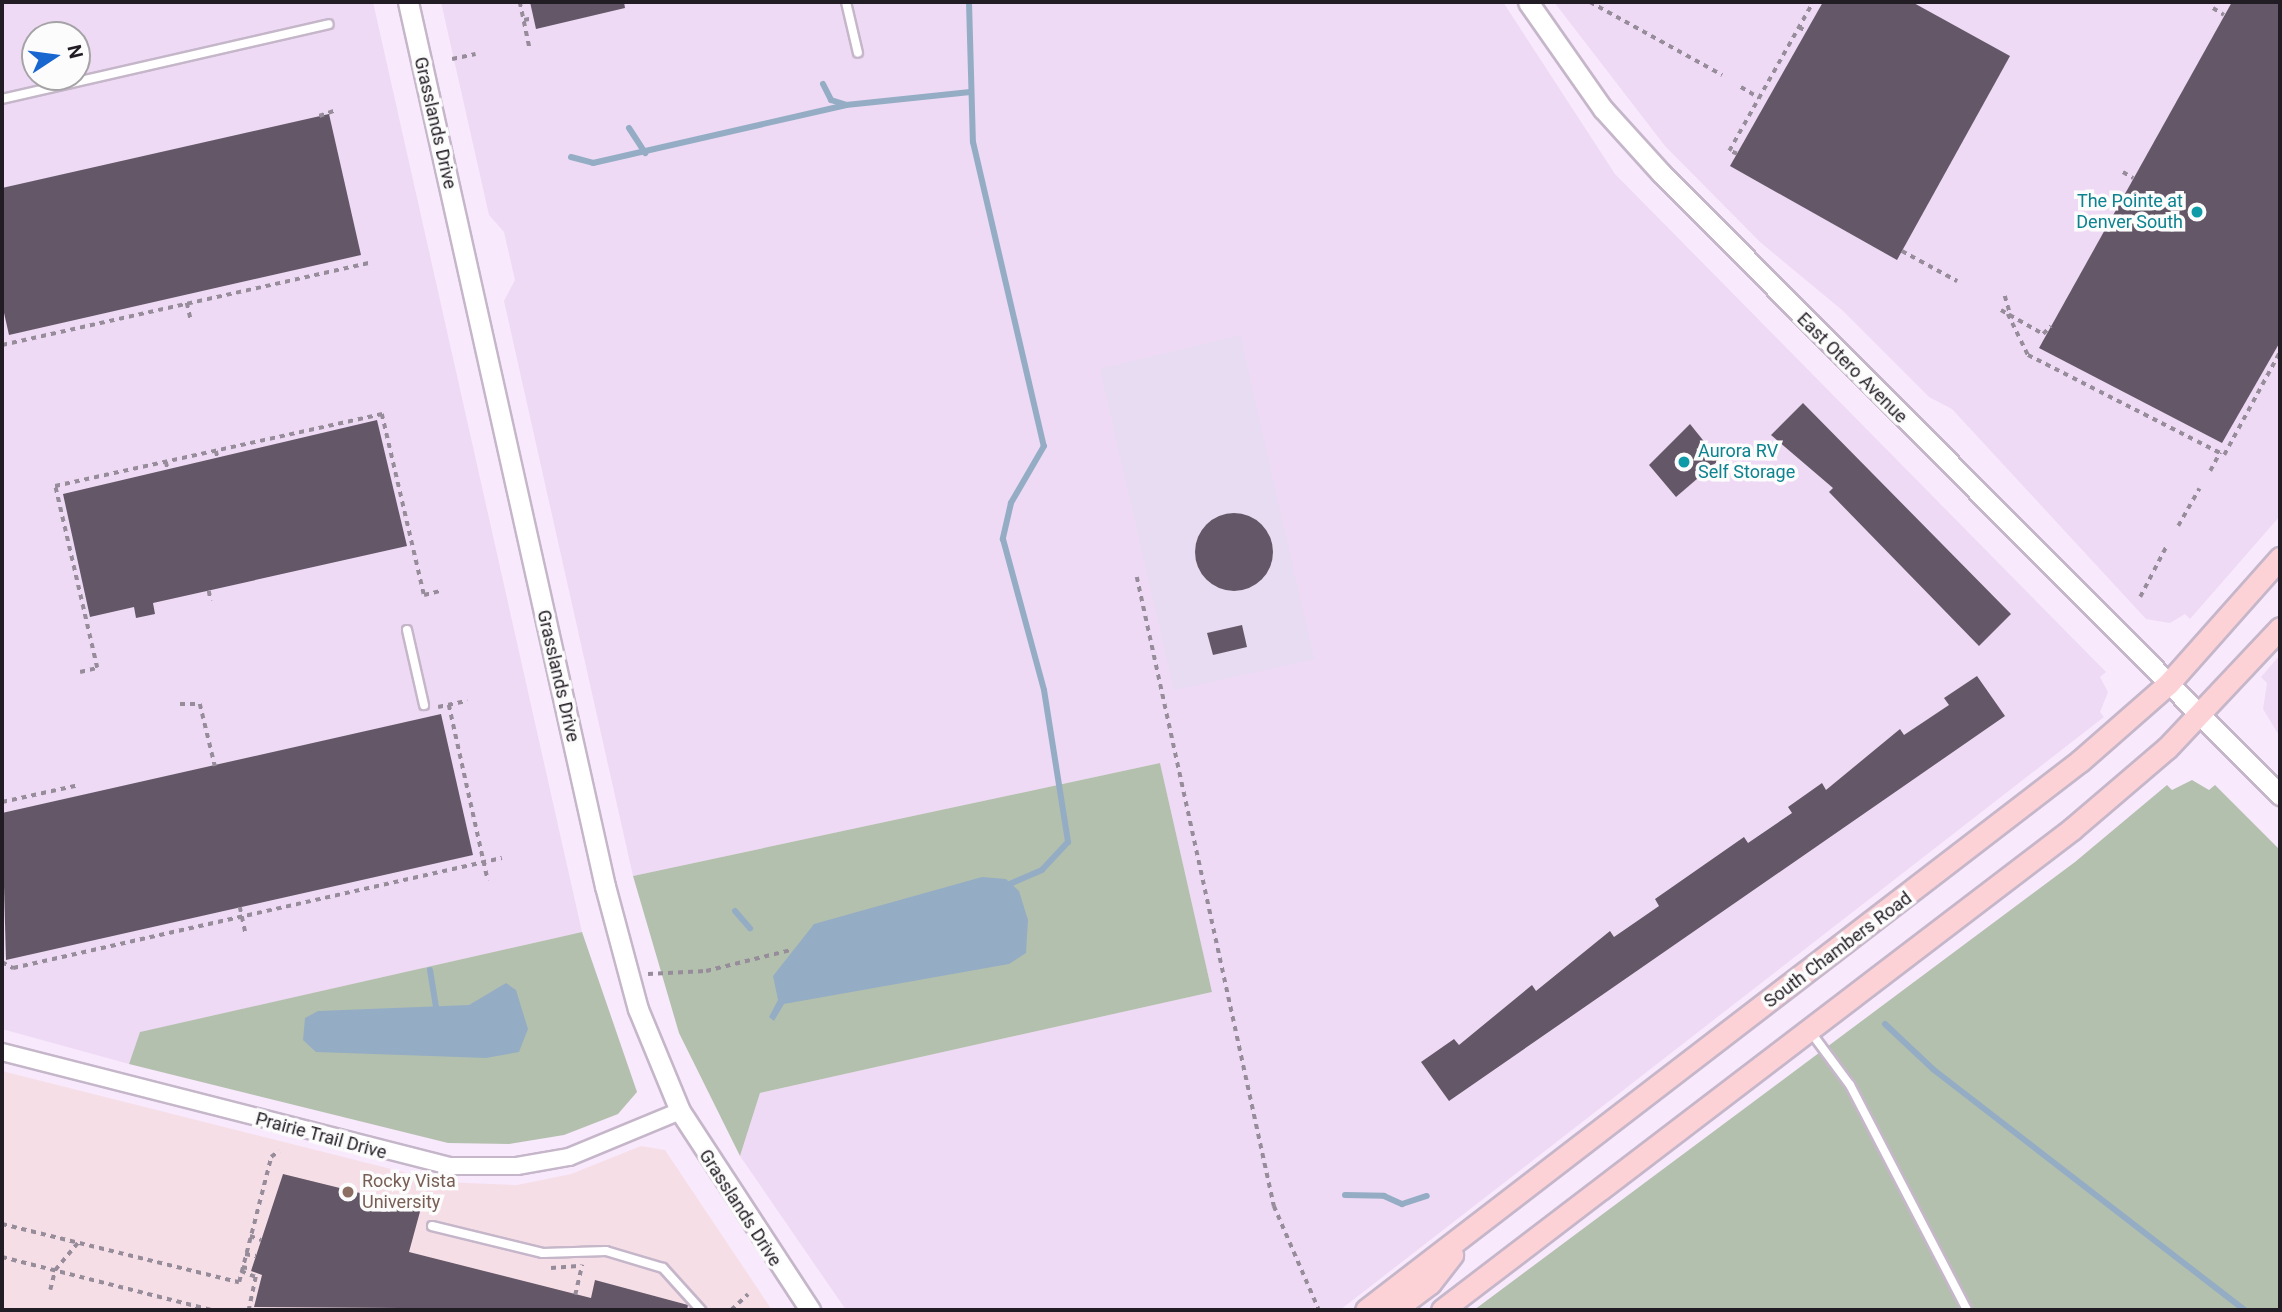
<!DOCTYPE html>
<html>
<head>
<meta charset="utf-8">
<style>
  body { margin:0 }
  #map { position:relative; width:2282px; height:1312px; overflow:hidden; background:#f8e9fd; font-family:Roboto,sans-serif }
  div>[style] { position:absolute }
  .built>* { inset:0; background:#eedaf4 }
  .industrial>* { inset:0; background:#e7dcf1 }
  .education>* { inset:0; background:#f6dee7 }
  .green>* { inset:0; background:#b4c0ae }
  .water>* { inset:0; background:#94adc4 }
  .stream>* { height:6px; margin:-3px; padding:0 3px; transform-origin:3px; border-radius:3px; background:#94adc4 }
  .building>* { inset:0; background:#645868 }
  .round { border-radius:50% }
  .path>* { height:3.5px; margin-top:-1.75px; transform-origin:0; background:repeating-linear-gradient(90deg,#968c9a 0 5px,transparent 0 10px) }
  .roads { filter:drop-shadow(2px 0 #c5b6c9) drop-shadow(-2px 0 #c5b6c9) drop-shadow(0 2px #c5b6c9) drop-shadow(0 -2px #c5b6c9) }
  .service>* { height:8px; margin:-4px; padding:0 4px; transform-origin:4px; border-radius:4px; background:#fff }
  .minor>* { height:16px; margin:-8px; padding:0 8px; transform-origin:8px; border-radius:8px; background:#fff }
  .tertiary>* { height:19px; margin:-9.5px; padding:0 9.5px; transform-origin:9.5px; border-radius:9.5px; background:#fff }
  .secondary>* { height:21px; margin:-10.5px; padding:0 10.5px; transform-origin:10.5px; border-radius:10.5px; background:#fdd2d7 }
  .dots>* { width:19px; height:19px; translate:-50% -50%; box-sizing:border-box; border:4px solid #fcfcfc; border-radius:50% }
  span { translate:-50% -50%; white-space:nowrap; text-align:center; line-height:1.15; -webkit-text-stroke:7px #fcfcfc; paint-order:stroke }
  .street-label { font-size:18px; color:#221d24 }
  .culture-label { font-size:18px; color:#0d838f }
  .right { translate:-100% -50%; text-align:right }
  .left { translate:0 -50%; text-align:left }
  .education-label { font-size:18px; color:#785e54 }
  .frame { position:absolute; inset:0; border:4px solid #221d24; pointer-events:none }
  .north { position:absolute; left:21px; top:21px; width:70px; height:70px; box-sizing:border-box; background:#fcfcfc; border:2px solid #a5a3a6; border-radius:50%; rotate:77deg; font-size:19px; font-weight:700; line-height:28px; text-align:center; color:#221d24 }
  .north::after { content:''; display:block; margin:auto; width:24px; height:32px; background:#1866d0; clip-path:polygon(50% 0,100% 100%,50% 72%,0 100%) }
</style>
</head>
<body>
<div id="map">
  <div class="built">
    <div style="clip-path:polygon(evenodd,2px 2px,373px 2px,582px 932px,141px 1032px,129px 1064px,2px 1029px,2px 2px,35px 35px,77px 35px,77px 77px,35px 77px,35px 35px)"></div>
    <div style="clip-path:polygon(441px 2px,1503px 2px,1615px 174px,2106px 672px,2100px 677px,2108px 692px,2100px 712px,2104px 717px,1340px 1310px,846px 1310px,740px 1156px,760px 1093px,1212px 992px,1160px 763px,633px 876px,504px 301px,515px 280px,504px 232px,489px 215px)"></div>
    <div style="clip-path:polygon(1554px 2px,2280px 2px,2280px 516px,2190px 619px,2185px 614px,2170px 623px,2146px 619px,1952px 409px,1929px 397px,1842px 310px,1760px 242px,1665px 146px)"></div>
    <div style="clip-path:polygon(2280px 655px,2280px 737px,2263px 709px,2267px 683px,2261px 677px)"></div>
  </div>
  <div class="industrial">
    <div style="clip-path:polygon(1240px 335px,1314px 659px,1174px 690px,1100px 369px)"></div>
  </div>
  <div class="education">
    <div style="clip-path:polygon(2px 1071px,443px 1182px,517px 1185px,571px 1174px,641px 1146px,665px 1150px,772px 1310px,2px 1310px)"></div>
  </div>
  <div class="green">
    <div style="clip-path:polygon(1160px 763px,1212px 992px,760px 1093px,740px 1156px,679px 1033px,633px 876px)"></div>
    <div style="clip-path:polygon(2192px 780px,2209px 790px,2215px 785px,2280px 850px,2280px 1310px,1474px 1310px,2075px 862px,2167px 785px,2172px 790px)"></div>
    <div style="clip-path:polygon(582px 932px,637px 1092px,618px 1114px,564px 1135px,509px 1144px,448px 1143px,129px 1064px,140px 1032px)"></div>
  </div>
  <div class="water">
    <div style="clip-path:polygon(982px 877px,1006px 879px,1019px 891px,1028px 920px,1026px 953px,1009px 964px,784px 1004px,774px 1021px,769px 1017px,778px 1000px,773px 976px,814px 924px)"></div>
    <div style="clip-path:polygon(506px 983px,516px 990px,528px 1029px,519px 1052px,486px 1058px,316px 1052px,303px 1040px,305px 1018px,318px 1011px,469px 1005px)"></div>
  </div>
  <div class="stream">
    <div style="left:969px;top:2px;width:140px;rotate:88.4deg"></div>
    <div style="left:973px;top:142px;width:312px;rotate:76.9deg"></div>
    <div style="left:1044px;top:446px;width:66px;rotate:120.1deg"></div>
    <div style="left:1011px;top:503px;width:37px;rotate:103deg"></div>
    <div style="left:1003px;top:539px;width:156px;rotate:74.8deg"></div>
    <div style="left:1044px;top:690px;width:154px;rotate:81deg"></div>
    <div style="left:1068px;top:842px;width:38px;rotate:133deg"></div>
    <div style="left:1042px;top:870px;width:40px;rotate:156.6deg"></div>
    <div style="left:823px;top:84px;width:18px;rotate:63deg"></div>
    <div style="left:831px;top:100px;width:16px;rotate:18deg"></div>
    <div style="left:846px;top:105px;width:125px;rotate:-6deg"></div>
    <div style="left:629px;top:128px;width:30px;rotate:57deg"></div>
    <div style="left:571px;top:157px;width:23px;rotate:15deg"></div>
    <div style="left:593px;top:163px;width:260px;rotate:-12.9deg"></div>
    <div style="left:735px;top:911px;width:23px;rotate:49deg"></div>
    <div style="left:430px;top:970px;width:44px;rotate:80.8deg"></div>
    <div style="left:1885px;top:1024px;width:67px;rotate:43.2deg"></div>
    <div style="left:1934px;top:1070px;width:392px;rotate:37.7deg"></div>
    <div style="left:1345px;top:1195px;width:39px;rotate:1deg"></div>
    <div style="left:1384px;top:1196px;width:20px;rotate:24deg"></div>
    <div style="left:1402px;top:1204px;width:26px;rotate:-18deg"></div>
  </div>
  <div class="building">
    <div style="clip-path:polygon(530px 2px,624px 2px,625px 8px,536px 29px)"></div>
    <div style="clip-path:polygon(1823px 2px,1912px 2px,2010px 56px,1897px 260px,1730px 166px)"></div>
    <div style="clip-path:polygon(2232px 2px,2280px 2px,2280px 342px,2222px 443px,2039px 348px)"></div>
    <div style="clip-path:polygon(329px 114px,361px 255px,9px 335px,2px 304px,2px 188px)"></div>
    <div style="clip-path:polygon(1803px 403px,2011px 614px,1979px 646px,1829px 492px,1833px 488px,1771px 435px)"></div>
    <div style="clip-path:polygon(377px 420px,407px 546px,153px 603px,155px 614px,136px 618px,134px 607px,90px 617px,63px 494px)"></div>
    <div style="clip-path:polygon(1690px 424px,1719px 460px,1676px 497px,1649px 465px)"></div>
    <div class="round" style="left:1195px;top:513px;width:78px;height:78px"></div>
    <div style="clip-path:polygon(1242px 625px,1247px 647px,1213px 655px,1207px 633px)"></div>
    <div style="clip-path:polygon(1977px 676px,2005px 716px,1449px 1101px,1421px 1062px,1454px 1039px,1459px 1045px,1532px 985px,1536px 991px,1610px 931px,1614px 937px,1659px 906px,1655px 899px,1744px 837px,1748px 843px,1792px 813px,1788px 807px,1822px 783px,1826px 790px,1900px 729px,1904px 735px,1949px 705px,1944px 698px)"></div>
    <div style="clip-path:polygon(441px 714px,473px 855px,6px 960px,2px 813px)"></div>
    <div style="clip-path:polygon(283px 1174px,421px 1208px,409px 1252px,591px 1298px,595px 1280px,688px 1305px,687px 1310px,254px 1307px,262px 1275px,251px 1271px)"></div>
  </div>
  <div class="path">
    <div style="left:520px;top:2px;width:49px;rotate:78.2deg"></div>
    <div style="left:873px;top:2px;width:1px;rotate:90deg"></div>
    <div style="left:1590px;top:2px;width:151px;rotate:28.9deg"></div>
    <div style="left:2213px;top:8px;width:13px;rotate:32deg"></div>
    <div style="left:524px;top:20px;width:10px;rotate:-11deg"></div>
    <div style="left:1799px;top:27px;width:8px;rotate:30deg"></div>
    <div style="left:452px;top:59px;width:24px;rotate:-12deg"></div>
    <div style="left:1741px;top:87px;width:21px;rotate:31deg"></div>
    <div style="left:319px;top:116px;width:18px;rotate:-19deg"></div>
    <div style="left:1737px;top:154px;width:9px;rotate:-159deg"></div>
    <div style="left:1729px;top:151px;width:171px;rotate:-60.6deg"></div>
    <div style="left:2123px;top:172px;width:12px;rotate:31deg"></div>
    <div style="left:1902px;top:251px;width:63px;rotate:28.6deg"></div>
    <div style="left:2005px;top:296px;width:19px;rotate:74deg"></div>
    <div style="left:187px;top:303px;width:18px;rotate:77deg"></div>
    <div style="left:2001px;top:310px;width:48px;rotate:29.7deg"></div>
    <div style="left:2043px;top:334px;width:11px;rotate:-45deg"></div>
    <div style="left:2008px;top:314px;width:46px;rotate:64deg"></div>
    <div style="left:2028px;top:355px;width:220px;rotate:27deg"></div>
    <div style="left:2224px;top:455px;width:117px;rotate:-61.5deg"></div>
    <div style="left:2px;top:345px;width:379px;rotate:-12.6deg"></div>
    <div style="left:216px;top:451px;width:8px;rotate:76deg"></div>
    <div style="left:166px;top:462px;width:8px;rotate:76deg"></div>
    <div style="left:2210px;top:471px;width:21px;rotate:-62deg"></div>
    <div style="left:2178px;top:526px;width:43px;rotate:-60.4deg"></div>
    <div style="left:1137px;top:577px;width:644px;rotate:77.71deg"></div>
    <div style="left:1274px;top:1206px;width:113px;rotate:66.6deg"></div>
    <div style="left:209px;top:591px;width:10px;rotate:79deg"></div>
    <div style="left:2140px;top:597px;width:56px;rotate:-62.5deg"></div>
    <div style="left:80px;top:672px;width:17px;rotate:-13deg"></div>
    <div style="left:97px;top:668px;width:187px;rotate:-103deg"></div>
    <div style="left:55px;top:486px;width:335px;rotate:-12.4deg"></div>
    <div style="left:382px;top:414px;width:186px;rotate:76.9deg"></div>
    <div style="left:424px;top:595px;width:16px;rotate:-14deg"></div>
    <div style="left:180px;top:704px;width:20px"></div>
    <div style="left:200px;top:704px;width:64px;rotate:76.4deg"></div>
    <div style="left:449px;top:705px;width:180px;rotate:77.5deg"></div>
    <div style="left:438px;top:707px;width:30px;rotate:-12deg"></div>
    <div style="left:2px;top:802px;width:79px;rotate:-12.4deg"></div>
    <div style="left:240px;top:907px;width:29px;rotate:78deg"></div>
    <div style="left:2px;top:962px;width:13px;rotate:29deg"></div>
    <div style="left:13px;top:968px;width:501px;rotate:-12.68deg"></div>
    <div style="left:648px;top:974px;width:58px;rotate:-3deg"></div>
    <div style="left:706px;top:971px;width:88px;rotate:-13.9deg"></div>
    <div style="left:2px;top:1224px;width:244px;rotate:13.8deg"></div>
    <div style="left:239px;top:1282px;width:129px;rotate:-75.6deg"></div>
    <div style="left:271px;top:1157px;width:10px;rotate:-37deg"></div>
    <div style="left:250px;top:1236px;width:12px;rotate:20deg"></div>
    <div style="left:245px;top:1254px;width:11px;rotate:10deg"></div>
    <div style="left:2px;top:1257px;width:216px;rotate:14.2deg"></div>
    <div style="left:242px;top:1267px;width:10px;rotate:11deg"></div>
    <div style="left:551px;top:1268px;width:27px;rotate:-4deg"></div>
    <div style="left:241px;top:1271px;width:16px;rotate:22deg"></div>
    <div style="left:256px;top:1277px;width:34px;rotate:102deg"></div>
    <div style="left:50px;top:1290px;width:21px;rotate:-76deg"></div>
    <div style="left:55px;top:1270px;width:35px;rotate:-50deg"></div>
    <div style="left:575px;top:1295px;width:31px;rotate:-77deg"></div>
    <div style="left:731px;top:1310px;width:23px;rotate:-43deg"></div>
  </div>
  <div class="roads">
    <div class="service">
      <div style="left:846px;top:2px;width:52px;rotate:76.8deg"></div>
      <div style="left:2px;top:99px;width:335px;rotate:-12.9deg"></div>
      <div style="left:407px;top:630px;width:77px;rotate:77.2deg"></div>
      <div style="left:1810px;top:1031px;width:67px;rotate:53.5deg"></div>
      <div style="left:1850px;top:1085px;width:254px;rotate:62.5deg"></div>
      <div style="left:432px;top:1226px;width:114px;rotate:13.7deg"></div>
      <div style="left:543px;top:1253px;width:63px;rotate:-1.8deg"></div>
      <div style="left:606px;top:1251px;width:59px;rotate:16.6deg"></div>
      <div style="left:663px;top:1268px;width:57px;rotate:47.9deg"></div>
    </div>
    <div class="minor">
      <div style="left:2px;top:1052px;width:462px;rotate:14.3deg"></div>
      <div style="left:450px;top:1166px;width:67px"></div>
      <div style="left:517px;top:1166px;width:53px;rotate:-9.8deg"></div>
      <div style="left:569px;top:1157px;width:120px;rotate:-22.5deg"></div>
    </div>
    <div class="tertiary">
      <div style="left:408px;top:2px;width:906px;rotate:77.44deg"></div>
      <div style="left:605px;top:886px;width:127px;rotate:75deg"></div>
      <div style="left:638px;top:1009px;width:110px;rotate:67.6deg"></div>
      <div style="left:680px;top:1111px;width:238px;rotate:56.8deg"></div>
      <div style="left:1528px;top:2px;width:131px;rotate:55deg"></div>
      <div style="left:1603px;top:109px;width:86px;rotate:47.8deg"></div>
      <div style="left:1661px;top:173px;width:878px;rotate:45.14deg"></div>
    </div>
    <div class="secondary">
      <div style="left:1366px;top:1310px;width:901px;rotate:-37.56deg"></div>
      <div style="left:2080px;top:761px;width:117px;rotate:-41.2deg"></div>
      <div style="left:2168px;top:684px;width:169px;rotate:-48.4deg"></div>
      <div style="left:1394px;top:1310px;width:45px;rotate:-36.9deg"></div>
      <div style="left:1430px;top:1283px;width:36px;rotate:-52deg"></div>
      <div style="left:1442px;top:1310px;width:793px;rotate:-37.36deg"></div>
      <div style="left:2072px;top:829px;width:125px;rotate:-40.5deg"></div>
      <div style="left:2167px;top:748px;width:165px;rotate:-46.7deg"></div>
    </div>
  </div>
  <div class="dots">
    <div style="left:2197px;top:212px;background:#0f9aa8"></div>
    <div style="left:1684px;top:462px;background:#0f9aa8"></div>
    <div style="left:348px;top:1192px;background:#8d6e63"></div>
  </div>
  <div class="street-label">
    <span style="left:435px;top:123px;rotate:77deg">Grasslands Drive</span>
    <span style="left:1852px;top:368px;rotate:45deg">East Otero Avenue</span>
    <span style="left:558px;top:676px;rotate:77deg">Grasslands Drive</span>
    <span style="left:1838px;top:950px;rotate:-37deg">South Chambers Road</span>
    <span style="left:321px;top:1136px;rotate:15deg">Prairie Trail Drive</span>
    <span style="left:740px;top:1208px;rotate:57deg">Grasslands Drive</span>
  </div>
  <div class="culture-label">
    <span class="right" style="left:2183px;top:212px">The Pointe at<br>Denver South</span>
    <span class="left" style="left:1698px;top:462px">Aurora RV<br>Self Storage</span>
  </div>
  <div class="education-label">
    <span class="left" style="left:362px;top:1192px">Rocky Vista<br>University</span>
  </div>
  <div class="frame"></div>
  <div class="north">N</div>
</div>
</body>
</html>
